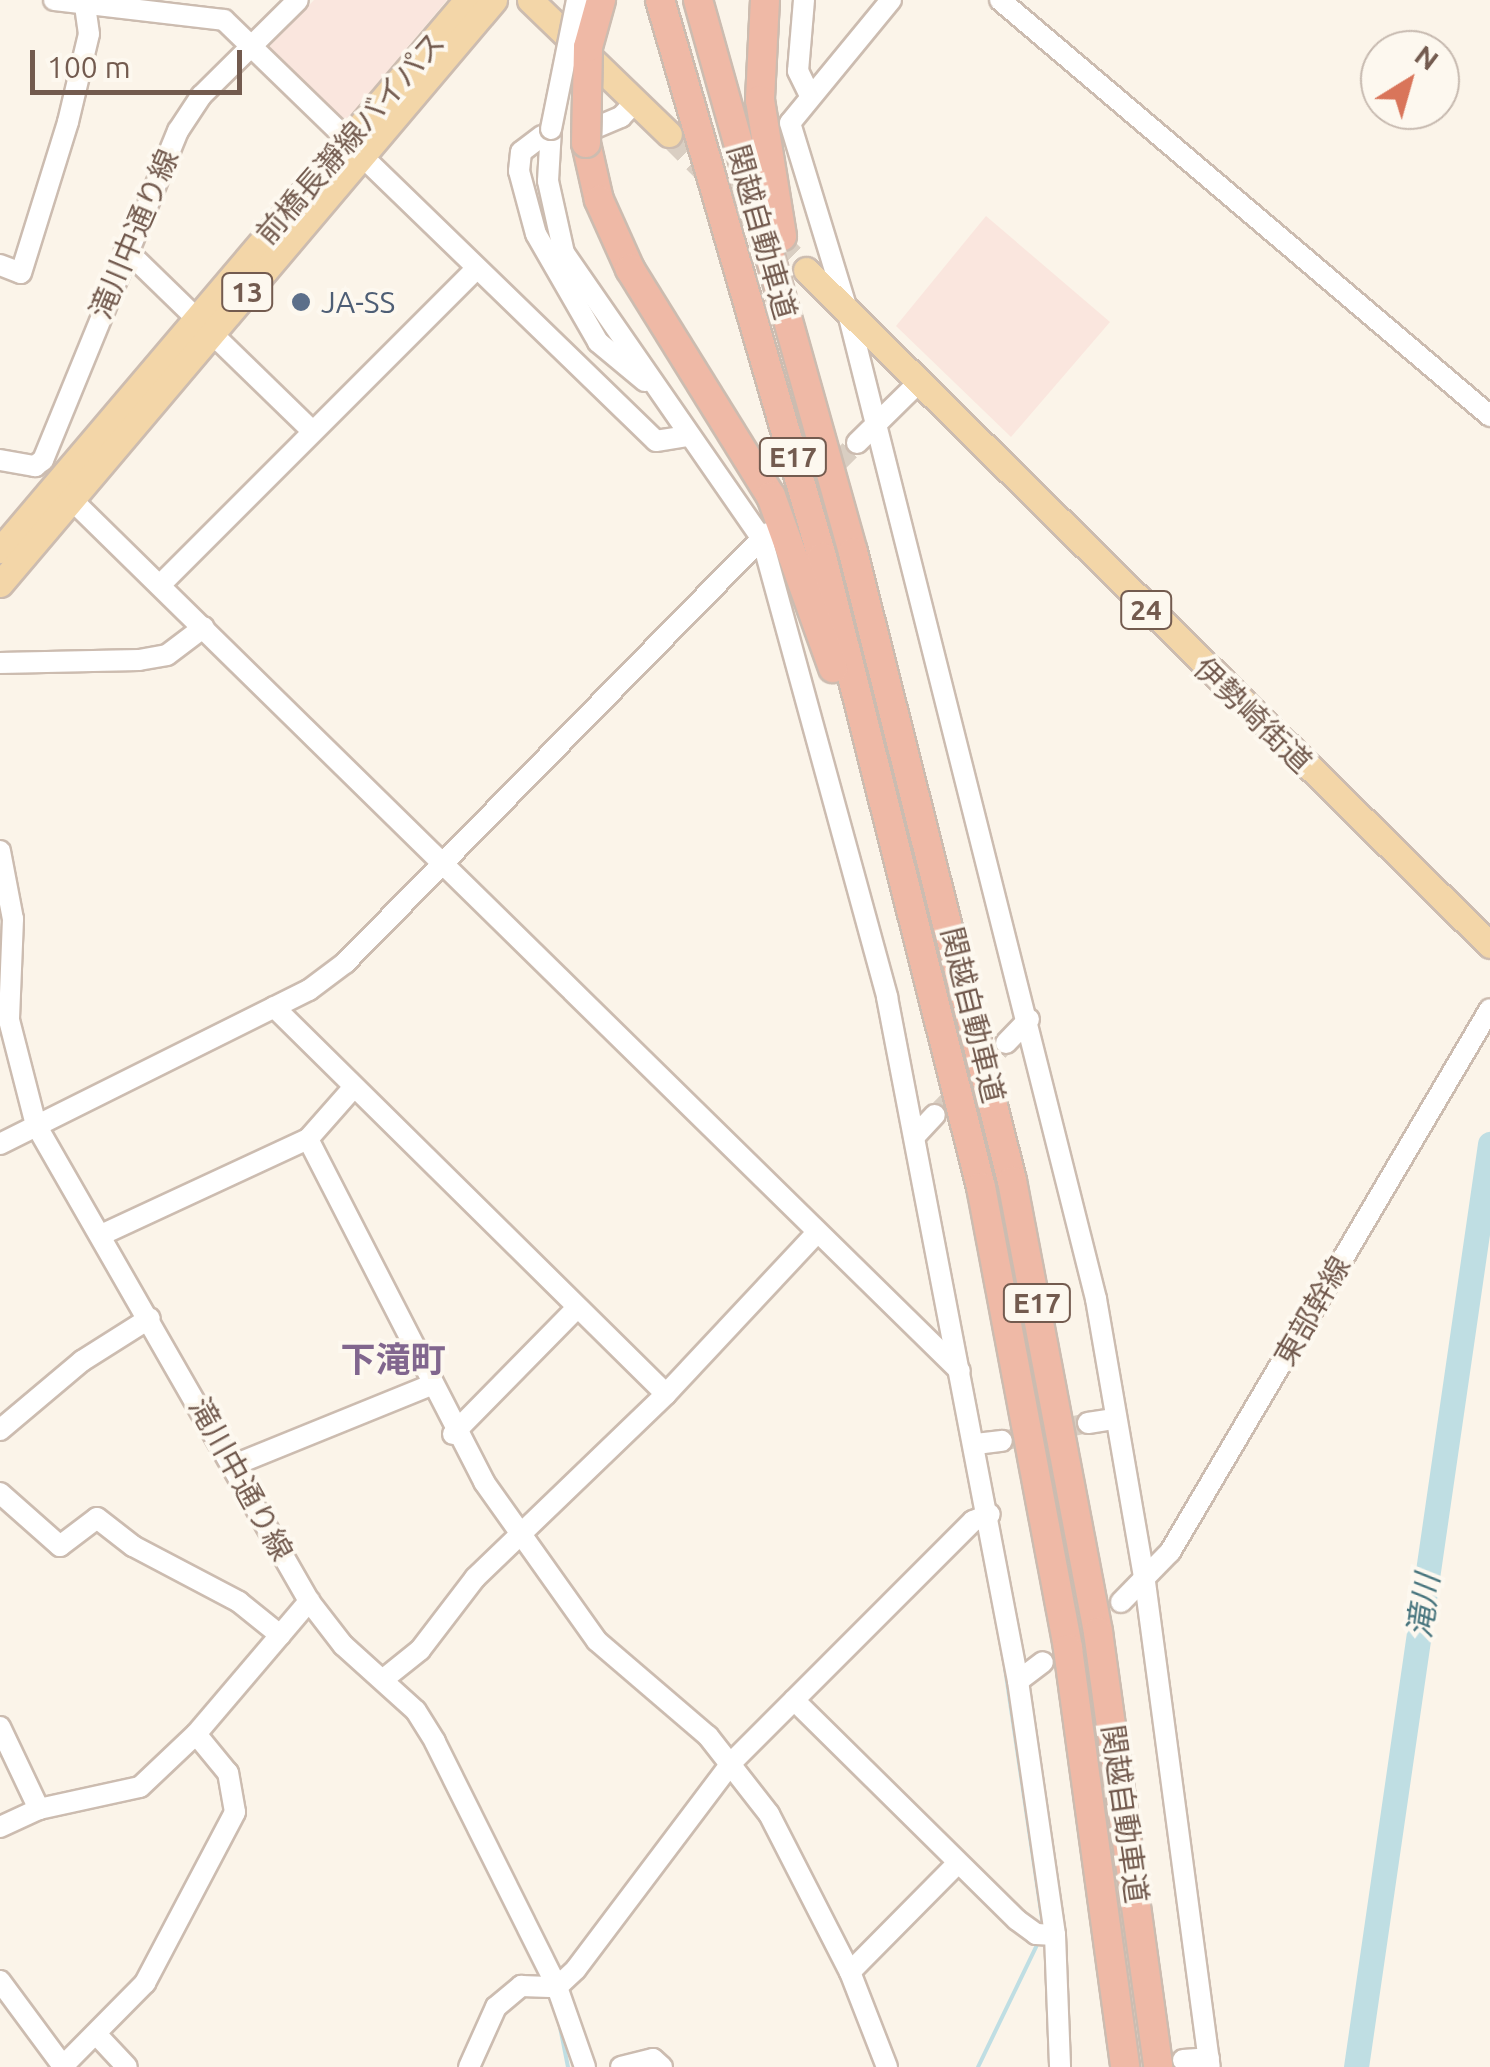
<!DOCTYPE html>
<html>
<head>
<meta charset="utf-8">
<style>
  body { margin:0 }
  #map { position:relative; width:1490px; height:2067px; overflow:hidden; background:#fbf4e9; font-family:Ubuntu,"Noto Sans JP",sans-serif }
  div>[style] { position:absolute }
  .commercial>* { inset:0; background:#fae6de }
  .stream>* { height:4px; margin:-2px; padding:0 2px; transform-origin:2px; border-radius:2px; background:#bfdee3 }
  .river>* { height:25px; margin:-12.5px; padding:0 12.5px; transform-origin:12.5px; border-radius:12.5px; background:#bfdee3 }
  .minor-tunnel>* { height:20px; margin-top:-10px; transform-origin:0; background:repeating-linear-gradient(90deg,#d9cec2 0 20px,transparent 0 30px) }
  .major-tunnel>* { height:25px; margin-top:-12.5px; transform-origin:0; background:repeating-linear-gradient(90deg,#d9cec2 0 25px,transparent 0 37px) }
  .roads { filter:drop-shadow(2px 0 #ccbcb0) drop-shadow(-2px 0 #ccbcb0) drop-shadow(0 2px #ccbcb0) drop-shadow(0 -2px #ccbcb0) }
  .minor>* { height:20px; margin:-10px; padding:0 10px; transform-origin:10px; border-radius:10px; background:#fff }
  .major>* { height:25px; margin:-12.5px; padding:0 12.5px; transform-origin:12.5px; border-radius:12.5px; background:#f3d6a8 }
  .highway>* { height:28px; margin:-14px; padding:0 14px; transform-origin:14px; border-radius:14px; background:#efb9a6 }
  .bridges { filter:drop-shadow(2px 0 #ccbcb0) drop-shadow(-2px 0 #ccbcb0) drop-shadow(0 2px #ccbcb0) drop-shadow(0 -2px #ccbcb0) }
  .minor-bridge>* { height:20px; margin:-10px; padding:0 10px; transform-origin:10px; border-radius:10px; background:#fff }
  .highway-bridge>* { height:28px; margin:-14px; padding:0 14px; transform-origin:14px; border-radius:14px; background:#efb9a6 }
  .dots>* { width:28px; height:28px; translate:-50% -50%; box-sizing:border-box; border:5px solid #fdf8ef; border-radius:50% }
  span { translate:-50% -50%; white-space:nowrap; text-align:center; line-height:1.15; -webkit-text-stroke:8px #fdf8ef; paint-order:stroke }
  .shield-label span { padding:2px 8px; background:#fdf8ef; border:2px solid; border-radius:8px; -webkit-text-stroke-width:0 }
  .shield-label { font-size:28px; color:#735b4f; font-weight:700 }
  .street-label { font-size:30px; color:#735b4f }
  .service-label { font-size:30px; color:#4e5e75 }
  .left { translate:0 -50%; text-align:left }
  .water-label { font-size:32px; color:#47747d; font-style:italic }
  .quarter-label { font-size:35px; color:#81668e; font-weight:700 }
  .north { position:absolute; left:1360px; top:30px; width:100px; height:100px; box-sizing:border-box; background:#fdf8ef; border:2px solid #c6b9af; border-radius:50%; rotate:37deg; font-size:28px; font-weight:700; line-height:40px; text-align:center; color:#735b4f }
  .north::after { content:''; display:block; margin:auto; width:35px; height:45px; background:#d9755a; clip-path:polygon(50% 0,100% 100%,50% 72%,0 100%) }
  .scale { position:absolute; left:30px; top:50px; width:212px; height:45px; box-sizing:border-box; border:5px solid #735b4f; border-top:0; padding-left:12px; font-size:30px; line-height:35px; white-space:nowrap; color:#735b4f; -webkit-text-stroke:8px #fdf8ef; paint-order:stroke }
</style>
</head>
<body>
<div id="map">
  <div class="commercial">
    <div style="clip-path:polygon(314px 0,447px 0,344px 123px,264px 52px)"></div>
    <div style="clip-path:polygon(986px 216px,1110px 322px,1011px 437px,896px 326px)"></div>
  </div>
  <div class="stream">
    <div style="left:1005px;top:1668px;width:260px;rotate:81.6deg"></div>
    <div style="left:559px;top:2022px;width:46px;rotate:78.7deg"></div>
    <div style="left:978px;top:2067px;width:142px;rotate:-64.2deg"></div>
  </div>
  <div class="river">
    <div style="left:1356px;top:2067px;width:933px;rotate:-81.74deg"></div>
  </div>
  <div class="minor-tunnel">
    <div style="left:772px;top:528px;width:120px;rotate:-45deg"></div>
    <div style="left:935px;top:1115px;width:101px;rotate:-45.4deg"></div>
    <div style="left:1002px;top:1441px;width:88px;rotate:-11.8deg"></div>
  </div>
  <div class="major-tunnel">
    <div style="left:669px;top:134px;width:193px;rotate:44.8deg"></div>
  </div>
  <div class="roads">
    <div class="minor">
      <div style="left:54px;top:0;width:171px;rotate:6.7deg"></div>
      <div style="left:224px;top:20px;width:171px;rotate:44.1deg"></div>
      <div style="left:804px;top:0;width:71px;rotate:94.8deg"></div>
      <div style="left:798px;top:71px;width:28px;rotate:64deg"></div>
      <div style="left:891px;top:0;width:159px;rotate:129.4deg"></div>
      <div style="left:790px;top:123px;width:199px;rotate:73deg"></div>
      <div style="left:848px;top:313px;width:1017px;rotate:75.88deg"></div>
      <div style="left:1096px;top:1299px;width:287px;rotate:80.2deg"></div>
      <div style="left:1145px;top:1582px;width:489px;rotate:82.4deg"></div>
      <div style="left:1000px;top:0;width:643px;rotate:40.33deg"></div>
      <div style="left:551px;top:129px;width:52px;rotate:93.3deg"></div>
      <div style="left:548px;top:181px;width:74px;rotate:77.5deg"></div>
      <div style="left:564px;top:253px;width:348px;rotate:55.3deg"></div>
      <div style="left:762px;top:539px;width:475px;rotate:74.7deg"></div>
      <div style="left:887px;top:997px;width:696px;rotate:79.16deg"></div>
      <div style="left:1018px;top:1681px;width:257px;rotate:81.7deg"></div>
      <div style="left:1055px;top:1935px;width:132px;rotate:87.8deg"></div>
      <div style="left:590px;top:130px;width:34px;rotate:-23deg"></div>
      <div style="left:621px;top:117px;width:21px;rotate:-47deg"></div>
      <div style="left:542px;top:136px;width:26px;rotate:143deg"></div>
      <div style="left:521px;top:152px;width:19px;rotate:96deg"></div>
      <div style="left:519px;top:171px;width:65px;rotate:74.9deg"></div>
      <div style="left:536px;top:234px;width:125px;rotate:60.1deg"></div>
      <div style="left:598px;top:342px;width:61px;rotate:39.7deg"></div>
      <div style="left:362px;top:156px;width:409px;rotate:44.1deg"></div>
      <div style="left:656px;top:441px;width:31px;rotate:-9deg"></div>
      <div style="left:125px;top:249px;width:261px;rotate:44.2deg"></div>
      <div style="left:0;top:265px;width:22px;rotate:21deg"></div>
      <div style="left:21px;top:273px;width:158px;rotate:-72.7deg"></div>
      <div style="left:68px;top:122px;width:90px;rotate:-76.6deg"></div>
      <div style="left:89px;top:34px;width:30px;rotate:-98deg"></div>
      <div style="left:857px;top:443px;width:84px;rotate:-44.5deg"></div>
      <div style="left:0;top:460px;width:36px;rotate:10deg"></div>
      <div style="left:35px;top:466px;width:10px;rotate:-37deg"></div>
      <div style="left:43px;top:460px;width:356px;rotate:-67.7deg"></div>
      <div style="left:178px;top:131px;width:42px;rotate:-56.7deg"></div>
      <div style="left:201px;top:96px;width:136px;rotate:-44.7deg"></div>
      <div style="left:71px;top:499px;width:1245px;rotate:44.45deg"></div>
      <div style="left:160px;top:585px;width:447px;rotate:-45deg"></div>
      <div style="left:0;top:663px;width:139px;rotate:-1.2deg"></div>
      <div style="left:139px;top:660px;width:28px;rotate:-10deg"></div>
      <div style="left:167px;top:655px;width:46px;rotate:-37.1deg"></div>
      <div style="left:0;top:851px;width:69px;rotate:79.2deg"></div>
      <div style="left:13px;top:919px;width:101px;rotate:92.3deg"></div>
      <div style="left:9px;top:1020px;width:108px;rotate:75.6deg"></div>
      <div style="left:36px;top:1125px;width:549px;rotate:60.16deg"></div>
      <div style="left:309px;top:1601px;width:56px;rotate:52.3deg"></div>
      <div style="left:343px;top:1645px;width:98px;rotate:42.1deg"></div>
      <div style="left:416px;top:1711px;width:36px;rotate:58deg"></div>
      <div style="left:435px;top:1742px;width:274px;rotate:63.5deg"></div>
      <div style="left:557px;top:1987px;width:85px;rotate:70.7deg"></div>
      <div style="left:274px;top:1007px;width:551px;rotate:44.63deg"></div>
      <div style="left:1006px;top:1043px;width:33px;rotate:-46deg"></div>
      <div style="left:917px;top:1134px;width:26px;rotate:-47deg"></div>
      <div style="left:308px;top:1139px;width:386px;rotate:62.8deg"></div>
      <div style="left:484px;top:1482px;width:195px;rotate:54.6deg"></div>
      <div style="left:597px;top:1641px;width:146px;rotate:40.6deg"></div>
      <div style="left:708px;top:1736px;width:99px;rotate:52deg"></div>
      <div style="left:769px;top:1814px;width:178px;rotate:62.9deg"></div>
      <div style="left:850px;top:1972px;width:102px;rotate:68.7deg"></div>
      <div style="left:0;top:1144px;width:345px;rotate:-26.5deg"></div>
      <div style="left:309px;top:990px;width:45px;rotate:-36.9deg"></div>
      <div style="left:345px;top:963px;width:602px;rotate:-45.54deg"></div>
      <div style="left:101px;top:1235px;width:228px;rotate:-24.9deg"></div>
      <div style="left:308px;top:1139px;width:68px;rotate:-48.6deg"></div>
      <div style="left:1088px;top:1423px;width:25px;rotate:-9deg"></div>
      <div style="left:0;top:1430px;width:107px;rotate:-40.1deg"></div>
      <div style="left:82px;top:1361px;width:80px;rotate:-32.3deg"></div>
      <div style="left:453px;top:1434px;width:177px;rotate:-45.5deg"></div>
      <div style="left:976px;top:1444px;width:26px;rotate:-7deg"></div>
      <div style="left:234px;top:1465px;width:210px;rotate:-22.1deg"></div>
      <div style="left:0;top:1493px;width:80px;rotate:41.5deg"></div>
      <div style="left:60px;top:1546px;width:46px;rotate:-37.1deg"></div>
      <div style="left:97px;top:1518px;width:46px;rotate:37.9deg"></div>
      <div style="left:133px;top:1546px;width:120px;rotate:27.8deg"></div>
      <div style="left:239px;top:1602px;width:53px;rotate:38.8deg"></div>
      <div style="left:1121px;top:1602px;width:70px;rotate:-45.6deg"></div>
      <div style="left:1170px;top:1552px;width:630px;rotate:-59.49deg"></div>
      <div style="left:385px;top:1678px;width:45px;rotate:-38.7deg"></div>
      <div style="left:420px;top:1650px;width:91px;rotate:-52.6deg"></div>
      <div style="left:475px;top:1578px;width:265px;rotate:-43.9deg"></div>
      <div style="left:666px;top:1394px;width:218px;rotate:-46.9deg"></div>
      <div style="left:1018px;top:1681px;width:31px;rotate:-37deg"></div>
      <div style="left:794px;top:1700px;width:313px;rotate:44.6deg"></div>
      <div style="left:1017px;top:1920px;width:24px;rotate:36deg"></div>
      <div style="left:1036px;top:1934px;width:19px;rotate:3deg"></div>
      <div style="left:0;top:1727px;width:91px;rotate:64.6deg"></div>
      <div style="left:0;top:1827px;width:43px;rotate:-24.8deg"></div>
      <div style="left:39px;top:1809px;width:103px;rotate:-12.3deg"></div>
      <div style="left:140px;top:1787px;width:77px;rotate:-43.4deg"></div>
      <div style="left:196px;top:1734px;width:175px;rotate:-49.6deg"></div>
      <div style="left:850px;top:1972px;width:153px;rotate:-45.3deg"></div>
      <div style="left:0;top:1981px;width:106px;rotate:53.5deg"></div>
      <div style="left:63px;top:2066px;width:117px;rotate:-45.3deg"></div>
      <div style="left:145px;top:1983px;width:193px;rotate:-62.2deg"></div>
      <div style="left:235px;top:1812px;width:40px;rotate:-100deg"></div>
      <div style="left:228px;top:1773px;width:50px;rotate:-129.4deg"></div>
      <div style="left:98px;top:2036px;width:42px;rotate:46.9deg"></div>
      <div style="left:1183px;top:2060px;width:26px;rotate:-4deg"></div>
      <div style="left:469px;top:2067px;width:66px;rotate:-65.8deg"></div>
      <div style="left:496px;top:2007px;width:33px;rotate:-40deg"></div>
      <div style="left:521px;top:1986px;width:36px;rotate:2deg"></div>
      <div style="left:557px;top:1987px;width:26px;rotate:-43deg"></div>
      <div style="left:576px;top:1969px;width:259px;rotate:-53deg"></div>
      <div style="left:732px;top:1762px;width:341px;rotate:-45deg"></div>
      <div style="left:973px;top:1521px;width:18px;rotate:-22deg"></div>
      <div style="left:621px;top:2067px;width:33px;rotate:-14deg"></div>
      <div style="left:653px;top:2059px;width:12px;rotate:42deg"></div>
    </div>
    <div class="major">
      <div style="left:530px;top:0;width:193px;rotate:44deg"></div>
      <div style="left:806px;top:270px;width:961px;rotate:44.62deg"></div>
      <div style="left:0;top:550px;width:722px;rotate:-49.67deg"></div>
      <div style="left:0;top:584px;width:765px;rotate:-49.77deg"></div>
    </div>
    <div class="highway">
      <div style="left:660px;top:0;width:580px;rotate:73.78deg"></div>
      <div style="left:822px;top:557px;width:650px;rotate:75.84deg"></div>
      <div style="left:981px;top:1187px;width:470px;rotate:79.3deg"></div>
      <div style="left:1068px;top:1649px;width:422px;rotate:82.2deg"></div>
      <div style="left:698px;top:0;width:573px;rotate:74.32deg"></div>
      <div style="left:853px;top:552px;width:649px;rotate:75.81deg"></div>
      <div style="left:1012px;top:1181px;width:459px;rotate:79.2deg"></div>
      <div style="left:1098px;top:1632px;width:439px;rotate:82.1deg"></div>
      <div style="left:765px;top:0;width:100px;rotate:92.9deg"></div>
      <div style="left:760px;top:100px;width:138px;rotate:80.8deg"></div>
      <div style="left:586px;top:143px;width:58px;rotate:77.2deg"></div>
      <div style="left:599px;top:200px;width:76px;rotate:65.8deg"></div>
      <div style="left:630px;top:269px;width:267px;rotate:58.2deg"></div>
      <div style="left:771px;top:496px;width:183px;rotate:70.2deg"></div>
    </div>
  </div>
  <div class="bridges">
    <div class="minor-bridge">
      <div style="left:551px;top:129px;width:132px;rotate:-78.6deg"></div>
    </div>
    <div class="highway-bridge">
      <div style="left:586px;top:143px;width:96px;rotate:-88.8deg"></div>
      <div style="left:588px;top:47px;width:49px;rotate:-74.5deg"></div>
    </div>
  </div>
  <div class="dots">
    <div style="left:301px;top:302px;background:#5c6f8a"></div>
  </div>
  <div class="shield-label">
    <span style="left:247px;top:292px">13</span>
    <span style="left:793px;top:457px">E17</span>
    <span style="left:1146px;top:610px">24</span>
    <span style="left:1037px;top:1303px">E17</span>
  </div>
  <div class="street-label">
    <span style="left:350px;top:138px;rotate:-49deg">前橋長瀞線バイパス</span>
    <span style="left:762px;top:232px;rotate:74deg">関越自動車道</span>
    <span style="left:134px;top:234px;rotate:-67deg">滝川中通り線</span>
    <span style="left:1253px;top:715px;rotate:44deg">伊勢崎街道</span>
    <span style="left:973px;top:1015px;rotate:76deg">関越自動車道</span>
    <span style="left:1312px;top:1311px;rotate:-60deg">東部幹線</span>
    <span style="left:241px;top:1479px;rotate:61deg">滝川中通り線</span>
    <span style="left:1125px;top:1814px;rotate:82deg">関越自動車道</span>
  </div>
  <div class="service-label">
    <span class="left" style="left:321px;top:302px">JA-SS</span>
  </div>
  <div class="water-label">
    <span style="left:1423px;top:1606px;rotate:-82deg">滝川</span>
  </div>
  <div class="quarter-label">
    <span style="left:393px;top:1359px">下滝町</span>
  </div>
  <div class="north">N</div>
  <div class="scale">100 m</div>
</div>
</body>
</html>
